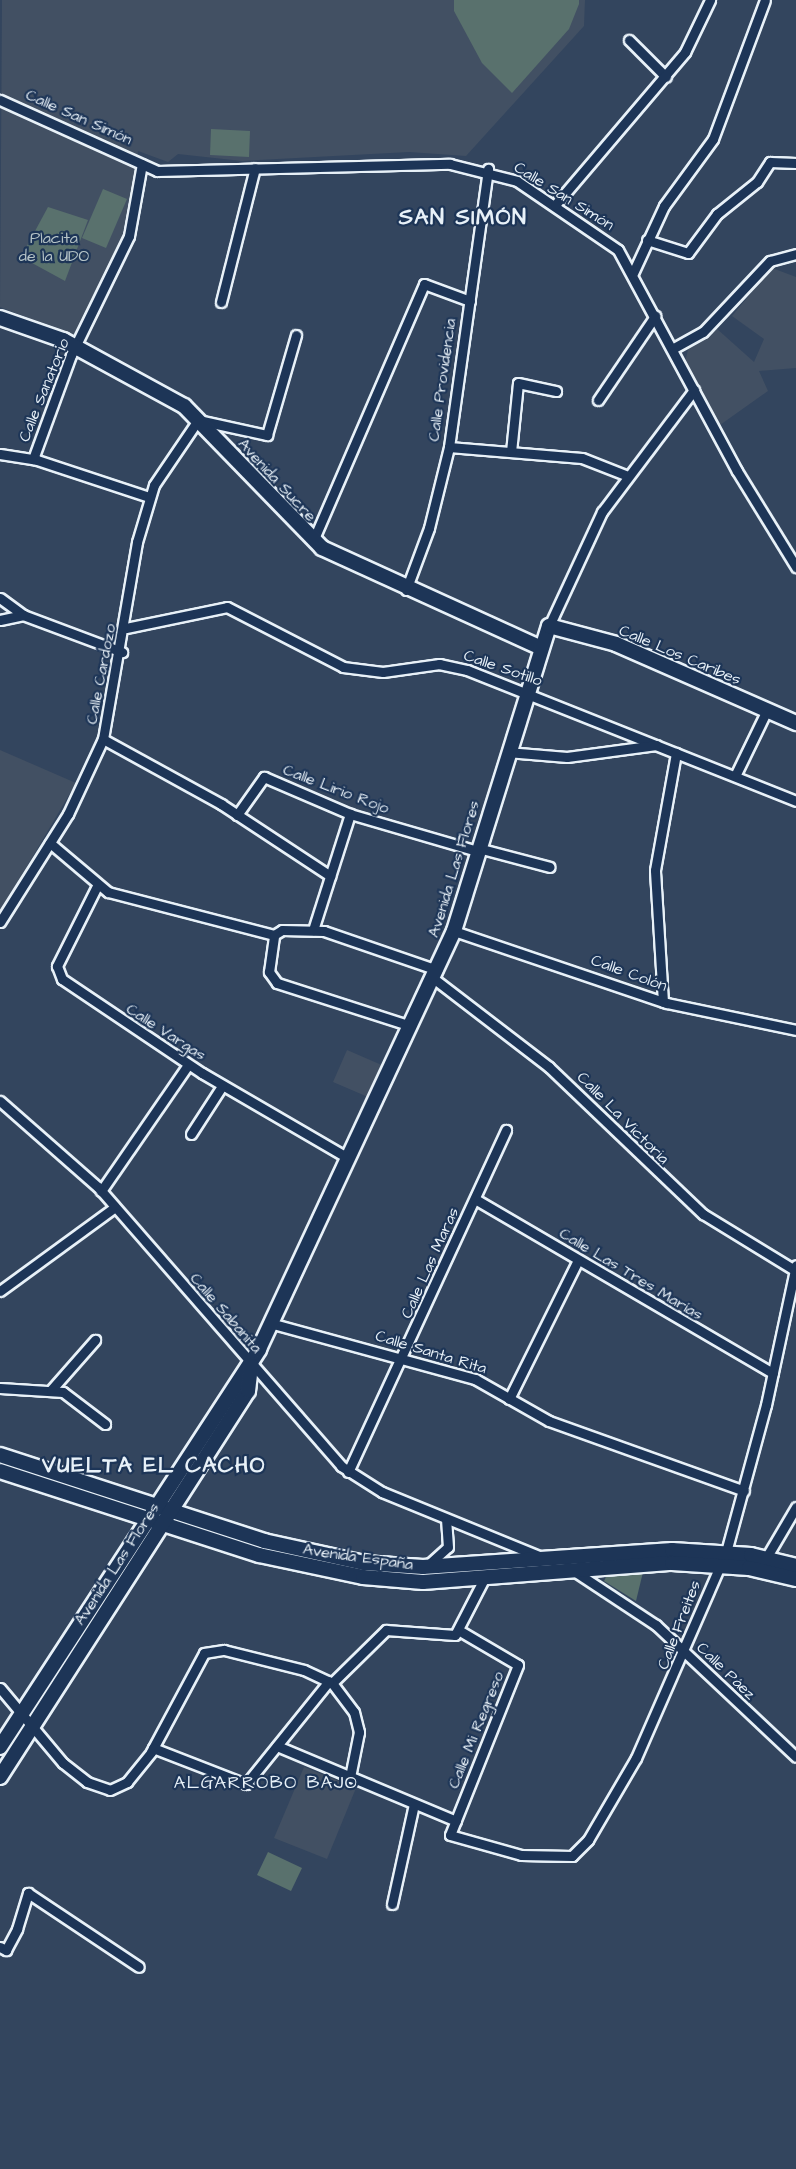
<!DOCTYPE html>
<html>
<head>
<meta charset="utf-8">
<style>
  body { margin:0 }
  #map { position:relative; width:796px; height:2169px; overflow:hidden; background:#33455e; font-family:"Architects Daughter",sans-serif }
  div>[style] { position:absolute }
  .built>* { inset:0; background:#425063 }
  .green>* { inset:0; background:#59716d }
  .roads { filter:drop-shadow(2px 0 #e8f1f8) drop-shadow(-2px 0 #e8f1f8) drop-shadow(0 2px #e8f1f8) drop-shadow(0 -2px #e8f1f8) }
  .street>* { height:9px; margin:-4.5px; padding:0 4.5px; transform-origin:4.5px; border-radius:4.5px; background:#1d3557 }
  .secondary>* { height:14px; margin:-7px; padding:0 7px; transform-origin:7px; border-radius:7px; background:#1d3557 }
  span { translate:-50% -50%; white-space:nowrap; text-align:center; line-height:1.15; -webkit-text-stroke:4.5px #1d3557; paint-order:stroke }
  .street-label { font-size:16px; color:#e8f1f8 }
  .park-label { font-size:16px; color:#b6c4c7 }
  .neighbourhood-label { font-size:18px; color:#e8f1f8; letter-spacing:1.5px }
  .district-label { font-size:22px; color:#e8f1f8; font-weight:700; letter-spacing:1.5px }
</style>
</head>
<body>
<div id="map">
  <div class="built">
    <div style="clip-path:polygon(2px 0,585px 0,584px 26px,466px 156px,409px 152px,242px 161px,178px 154px,168px 162px,138px 151px,126px 229px,77px 337px,0 307px)"></div>
    <div style="clip-path:polygon(772px 268px,796px 277px,796px 368px,759px 371px,768px 391px,720px 425px,685px 362px,689px 346px,716px 328px,754px 362px,764px 339px,732px 316px)"></div>
    <div style="clip-path:polygon(0 750px,76px 783px,0 912px)"></div>
    <div style="clip-path:polygon(347px 1050px,384px 1066px,368px 1097px,333px 1082px)"></div>
    <div style="clip-path:polygon(304px 1767px,356px 1788px,327px 1859px,274px 1838px)"></div>
  </div>
  <div class="green">
    <div style="clip-path:polygon(454px 0,579px 0,579px 4px,569px 29px,512px 93px,482px 63px,454px 11px)"></div>
    <div style="clip-path:polygon(211px 129px,250px 131px,249px 157px,210px 155px)"></div>
    <div style="clip-path:polygon(103px 189px,127px 199px,106px 248px,82px 238px)"></div>
    <div style="clip-path:polygon(48px 207px,88px 220px,65px 281px,21px 257px)"></div>
    <div style="clip-path:polygon(0 1460px,93px 1492px,0 1466px)"></div>
    <div style="clip-path:polygon(643px 1572px,636px 1601px,604px 1581px,608px 1573px)"></div>
    <div style="clip-path:polygon(268px 1852px,302px 1868px,291px 1891px,257px 1875px)"></div>
  </div>
  <div class="roads">
    <div class="street">
      <div style="left:629px;top:40px;width:52px;rotate:45deg"></div>
      <div style="left:0;top:100px;width:172px;rotate:24.3deg"></div>
      <div style="left:157px;top:171px;width:293px;rotate:-1.4deg"></div>
      <div style="left:450px;top:164px;width:69px;rotate:14.2deg"></div>
      <div style="left:517px;top:181px;width:122px;rotate:34.3deg"></div>
      <div style="left:618px;top:250px;width:251px;rotate:61.7deg"></div>
      <div style="left:737px;top:471px;width:113px;rotate:58.4deg"></div>
      <div style="left:555px;top:205px;width:201px;rotate:-49.6deg"></div>
      <div style="left:685px;top:52px;width:58px;rotate:-64.3deg"></div>
      <div style="left:647px;top:240px;width:43px;rotate:17.6deg"></div>
      <div style="left:688px;top:253px;width:49px;rotate:-53.4deg"></div>
      <div style="left:717px;top:214px;width:51px;rotate:-38.7deg"></div>
      <div style="left:757px;top:182px;width:24px;rotate:-57deg"></div>
      <div style="left:770px;top:162px;width:26px;rotate:2deg"></div>
      <div style="left:633px;top:273px;width:74px;rotate:-65.2deg"></div>
      <div style="left:664px;top:206px;width:83px;rotate:-53.8deg"></div>
      <div style="left:713px;top:139px;width:148px;rotate:-69.5deg"></div>
      <div style="left:221px;top:302px;width:138px;rotate:-75.8deg"></div>
      <div style="left:672px;top:349px;width:35px;rotate:-29deg"></div>
      <div style="left:703px;top:332px;width:98px;rotate:-46.7deg"></div>
      <div style="left:770px;top:261px;width:27px;rotate:-15deg"></div>
      <div style="left:598px;top:400px;width:102px;rotate:-55.8deg"></div>
      <div style="left:449px;top:447px;width:133px;rotate:4.7deg"></div>
      <div style="left:582px;top:458px;width:49px;rotate:21.4deg"></div>
      <div style="left:511px;top:452px;width:69px;rotate:-84.2deg"></div>
      <div style="left:518px;top:383px;width:39px;rotate:12deg"></div>
      <div style="left:0;top:454px;width:37px;rotate:9deg"></div>
      <div style="left:37px;top:460px;width:118px;rotate:18.3deg"></div>
      <div style="left:33px;top:459px;width:111px;rotate:-69.9deg"></div>
      <div style="left:71px;top:355px;width:132px;rotate:-64deg"></div>
      <div style="left:129px;top:236px;width:73px;rotate:-79.8deg"></div>
      <div style="left:313px;top:541px;width:280px;rotate:-66.6deg"></div>
      <div style="left:424px;top:284px;width:49px;rotate:20.3deg"></div>
      <div style="left:406px;top:590px;width:66px;rotate:-69.6deg"></div>
      <div style="left:429px;top:528px;width:83px;rotate:-76.1deg"></div>
      <div style="left:449px;top:447px;width:281px;rotate:-82deg"></div>
      <div style="left:0;top:598px;width:29px;rotate:36deg"></div>
      <div style="left:23px;top:615px;width:106px;rotate:20.5deg"></div>
      <div style="left:0;top:620px;width:24px;rotate:-12deg"></div>
      <div style="left:549px;top:626px;width:126px;rotate:-65.1deg"></div>
      <div style="left:602px;top:512px;width:153px;rotate:-53deg"></div>
      <div style="left:126px;top:628px;width:103px;rotate:-11.7deg"></div>
      <div style="left:227px;top:607px;width:131px;rotate:27.3deg"></div>
      <div style="left:343px;top:667px;width:40px;rotate:7.1deg"></div>
      <div style="left:383px;top:672px;width:57px;rotate:-8.1deg"></div>
      <div style="left:439px;top:664px;width:29px;rotate:12deg"></div>
      <div style="left:467px;top:670px;width:354px;rotate:21.7deg"></div>
      <div style="left:103px;top:739px;width:135px;rotate:28.8deg"></div>
      <div style="left:221px;top:804px;width:131px;rotate:33.4deg"></div>
      <div style="left:507px;top:752px;width:60px;rotate:4.8deg"></div>
      <div style="left:567px;top:757px;width:90px;rotate:-7.7deg"></div>
      <div style="left:735px;top:776px;width:73px;rotate:-64.1deg"></div>
      <div style="left:237px;top:815px;width:47px;rotate:-54.6deg"></div>
      <div style="left:264px;top:777px;width:94px;rotate:23.3deg"></div>
      <div style="left:350px;top:814px;width:132px;rotate:16.2deg"></div>
      <div style="left:50px;top:843px;width:76px;rotate:40.2deg"></div>
      <div style="left:108px;top:892px;width:171px;rotate:14.5deg"></div>
      <div style="left:478px;top:848px;width:74px;rotate:14.8deg"></div>
      <div style="left:98px;top:884px;width:92px;rotate:116.6deg"></div>
      <div style="left:57px;top:966px;width:14px;rotate:69deg"></div>
      <div style="left:62px;top:979px;width:169px;rotate:33.9deg"></div>
      <div style="left:202px;top:1073px;width:169px;rotate:30.2deg"></div>
      <div style="left:0;top:922px;width:128px;rotate:-57.8deg"></div>
      <div style="left:68px;top:814px;width:83px;rotate:-65deg"></div>
      <div style="left:103px;top:739px;width:200px;rotate:-80.2deg"></div>
      <div style="left:137px;top:542px;width:59px;rotate:-73.4deg"></div>
      <div style="left:154px;top:485px;width:78px;rotate:-55.9deg"></div>
      <div style="left:198px;top:420px;width:71px;rotate:12.3deg"></div>
      <div style="left:267px;top:435px;width:104px;rotate:-73.8deg"></div>
      <div style="left:313px;top:930px;width:122px;rotate:-72.3deg"></div>
      <div style="left:454px;top:931px;width:225px;rotate:18.7deg"></div>
      <div style="left:667px;top:1003px;width:132px;rotate:11.8deg"></div>
      <div style="left:433px;top:978px;width:146px;rotate:37.5deg"></div>
      <div style="left:549px;top:1067px;width:213px;rotate:43.7deg"></div>
      <div style="left:703px;top:1214px;width:109px;rotate:31.5deg"></div>
      <div style="left:663px;top:1002px;width:132px;rotate:-93.5deg"></div>
      <div style="left:655px;top:870px;width:119px;rotate:-79.8deg"></div>
      <div style="left:411px;top:1026px;width:141px;rotate:-162.2deg"></div>
      <div style="left:277px;top:983px;width:14px;rotate:-126deg"></div>
      <div style="left:269px;top:972px;width:37px;rotate:-82deg"></div>
      <div style="left:274px;top:935px;width:9px;rotate:-32deg"></div>
      <div style="left:282px;top:930px;width:42px;rotate:1.4deg"></div>
      <div style="left:324px;top:931px;width:120px;rotate:19deg"></div>
      <div style="left:0;top:1101px;width:130px;rotate:41.3deg"></div>
      <div style="left:98px;top:1187px;width:370px;rotate:48.9deg"></div>
      <div style="left:341px;top:1466px;width:49px;rotate:32.4deg"></div>
      <div style="left:382px;top:1492px;width:170px;rotate:22.2deg"></div>
      <div style="left:191px;top:1134px;width:57px;rotate:-57.1deg"></div>
      <div style="left:101px;top:1191px;width:153px;rotate:-55.4deg"></div>
      <div style="left:475px;top:1199px;width:345px;rotate:30.3deg"></div>
      <div style="left:0;top:1291px;width:142px;rotate:-36.1deg"></div>
      <div style="left:270px;top:1323px;width:213px;rotate:15.3deg"></div>
      <div style="left:475px;top:1379px;width:85px;rotate:29.6deg"></div>
      <div style="left:549px;top:1421px;width:207px;rotate:19.7deg"></div>
      <div style="left:0;top:1388px;width:63px;rotate:3.6deg"></div>
      <div style="left:63px;top:1392px;width:53px;rotate:37.3deg"></div>
      <div style="left:51px;top:1390px;width:67px;rotate:-48.7deg"></div>
      <div style="left:509px;top:1399px;width:155px;rotate:-63.6deg"></div>
      <div style="left:348px;top:1472px;width:377px;rotate:-65.2deg"></div>
      <div style="left:766px;top:1558px;width:59px;rotate:-59.5deg"></div>
      <div style="left:429px;top:1564px;width:25px;rotate:-42deg"></div>
      <div style="left:448px;top:1547px;width:27px;rotate:-94deg"></div>
      <div style="left:574px;top:1571px;width:98px;rotate:33.4deg"></div>
      <div style="left:656px;top:1625px;width:192px;rotate:43.3deg"></div>
      <div style="left:460px;top:1631px;width:67px;rotate:30.4deg"></div>
      <div style="left:518px;top:1665px;width:183px;rotate:111.8deg"></div>
      <div style="left:450px;top:1835px;width:74px;rotate:15.7deg"></div>
      <div style="left:521px;top:1855px;width:51px;rotate:1.1deg"></div>
      <div style="left:572px;top:1856px;width:23px;rotate:-45deg"></div>
      <div style="left:588px;top:1840px;width:95px;rotate:-59.7deg"></div>
      <div style="left:636px;top:1758px;width:225px;rotate:-66.4deg"></div>
      <div style="left:726px;top:1552px;width:152px;rotate:-74.8deg"></div>
      <div style="left:766px;top:1405px;width:143px;rotate:-77.9deg"></div>
      <div style="left:332px;top:1683px;width:76px;rotate:-44.5deg"></div>
      <div style="left:386px;top:1630px;width:69px;rotate:4.1deg"></div>
      <div style="left:455px;top:1635px;width:65px;rotate:-62.7deg"></div>
      <div style="left:0;top:1688px;width:98px;rotate:50deg"></div>
      <div style="left:63px;top:1763px;width:31px;rotate:38deg"></div>
      <div style="left:87px;top:1782px;width:24px;rotate:19deg"></div>
      <div style="left:110px;top:1790px;width:19px;rotate:-25deg"></div>
      <div style="left:127px;top:1782px;width:38px;rotate:-51deg"></div>
      <div style="left:151px;top:1752px;width:112px;rotate:-61.8deg"></div>
      <div style="left:204px;top:1653px;width:20px;rotate:-9deg"></div>
      <div style="left:224px;top:1650px;width:82px;rotate:14deg"></div>
      <div style="left:304px;top:1670px;width:31px;rotate:25deg"></div>
      <div style="left:332px;top:1683px;width:36px;rotate:53deg"></div>
      <div style="left:354px;top:1712px;width:21px;rotate:76deg"></div>
      <div style="left:359px;top:1732px;width:46px;rotate:101.3deg"></div>
      <div style="left:277px;top:1746px;width:194px;rotate:22.7deg"></div>
      <div style="left:153px;top:1748px;width:100px;rotate:21.2deg"></div>
      <div style="left:246px;top:1784px;width:132px;rotate:-51.1deg"></div>
      <div style="left:392px;top:1904px;width:102px;rotate:-77.6deg"></div>
      <div style="left:0;top:1947px;width:7px;rotate:27deg"></div>
      <div style="left:6px;top:1950px;width:24px;rotate:-62deg"></div>
      <div style="left:17px;top:1929px;width:38px;rotate:-73deg"></div>
      <div style="left:28px;top:1893px;width:133px;rotate:33.7deg"></div>
    </div>
    <div class="secondary">
      <div style="left:0;top:318px;width:67px;rotate:19.2deg"></div>
      <div style="left:63px;top:340px;width:138px;rotate:28.6deg"></div>
      <div style="left:184px;top:406px;width:198px;rotate:45.8deg"></div>
      <div style="left:322px;top:548px;width:241px;rotate:24.5deg"></div>
      <div style="left:0;top:1455px;width:278px;rotate:18deg"></div>
      <div style="left:264px;top:1541px;width:102px;rotate:12.4deg"></div>
      <div style="left:364px;top:1563px;width:59px;rotate:3.9deg"></div>
      <div style="left:423px;top:1567px;width:250px;rotate:-3.9deg"></div>
      <div style="left:672px;top:1550px;width:79px;rotate:3.6deg"></div>
      <div style="left:751px;top:1555px;width:46px;rotate:13.7deg"></div>
      <div style="left:0;top:1471px;width:272px;rotate:18deg"></div>
      <div style="left:259px;top:1555px;width:106px;rotate:11.9deg"></div>
      <div style="left:363px;top:1577px;width:60px;rotate:4.8deg"></div>
      <div style="left:423px;top:1582px;width:250px;rotate:-4.4deg"></div>
      <div style="left:672px;top:1563px;width:77px;rotate:3.7deg"></div>
      <div style="left:749px;top:1568px;width:48px;rotate:13.2deg"></div>
      <div style="left:0;top:1747px;width:475px;rotate:-56.9deg"></div>
      <div style="left:259px;top:1349px;width:461px;rotate:-65deg"></div>
      <div style="left:454px;top:931px;width:319px;rotate:-72.7deg"></div>
      <div style="left:549px;top:626px;width:69px;rotate:15deg"></div>
      <div style="left:616px;top:644px;width:197px;rotate:23.7deg"></div>
      <div style="left:0;top:1777px;width:459px;rotate:-57.3deg"></div>
      <div style="left:248px;top:1391px;width:26px;rotate:-83deg"></div>
    </div>
  </div>
  <div class="street-label">
    <span style="left:79px;top:117px;rotate:24deg">Calle San Simón</span>
    <span style="left:564px;top:196px;rotate:32deg">Calle San Simón</span>
    <span style="left:442px;top:380px;rotate:-82deg">Calle Providencia</span>
    <span style="left:44px;top:390px;rotate:-68deg">Calle Sanatorio</span>
    <span style="left:277px;top:480px;rotate:47deg">Avenida Sucre</span>
    <span style="left:680px;top:655px;rotate:23deg">Calle Los Caribes</span>
    <span style="left:503px;top:668px;rotate:19deg">Calle Sotillo</span>
    <span style="left:101px;top:674px;rotate:-79deg">Calle Cardozo</span>
    <span style="left:336px;top:789px;rotate:21deg">Calle Lirio Rojo</span>
    <span style="left:454px;top:869px;rotate:-73deg">Avenida Las Flores</span>
    <span style="left:629px;top:973px;rotate:20deg">Calle Colón</span>
    <span style="left:166px;top:1032px;rotate:33deg">Calle Vargas</span>
    <span style="left:623px;top:1118px;rotate:45deg">Calle La Victoria</span>
    <span style="left:430px;top:1263px;rotate:-66deg">Calle Las Maras</span>
    <span style="left:631px;top:1274px;rotate:31deg">Calle Las Tres Marías</span>
    <span style="left:226px;top:1313px;rotate:49deg">Calle Sabanita</span>
    <span style="left:431px;top:1352px;rotate:17deg">Calle Santa Rita</span>
    <span style="left:358px;top:1557px;rotate:8deg">Avenida España</span>
    <span style="left:117px;top:1564px;rotate:-57deg">Avenida Las Flores</span>
    <span style="left:679px;top:1625px;rotate:-69deg">Calle Freites</span>
    <span style="left:726px;top:1671px;rotate:44deg">Calle Páez</span>
    <span style="left:476px;top:1730px;rotate:-68deg">Calle Mi Regreso</span>
  </div>
  <div class="park-label">
    <span style="left:54px;top:247px">Placita<br>de la UDO</span>
  </div>
  <div class="neighbourhood-label">
    <span style="left:266px;top:1783px">ALGARROBO BAJO</span>
  </div>
  <div class="district-label">
    <span style="left:463px;top:218px">SAN SIMÓN</span>
    <span style="left:154px;top:1466px">VUELTA EL CACHO</span>
  </div>
</div>
</body>
</html>
